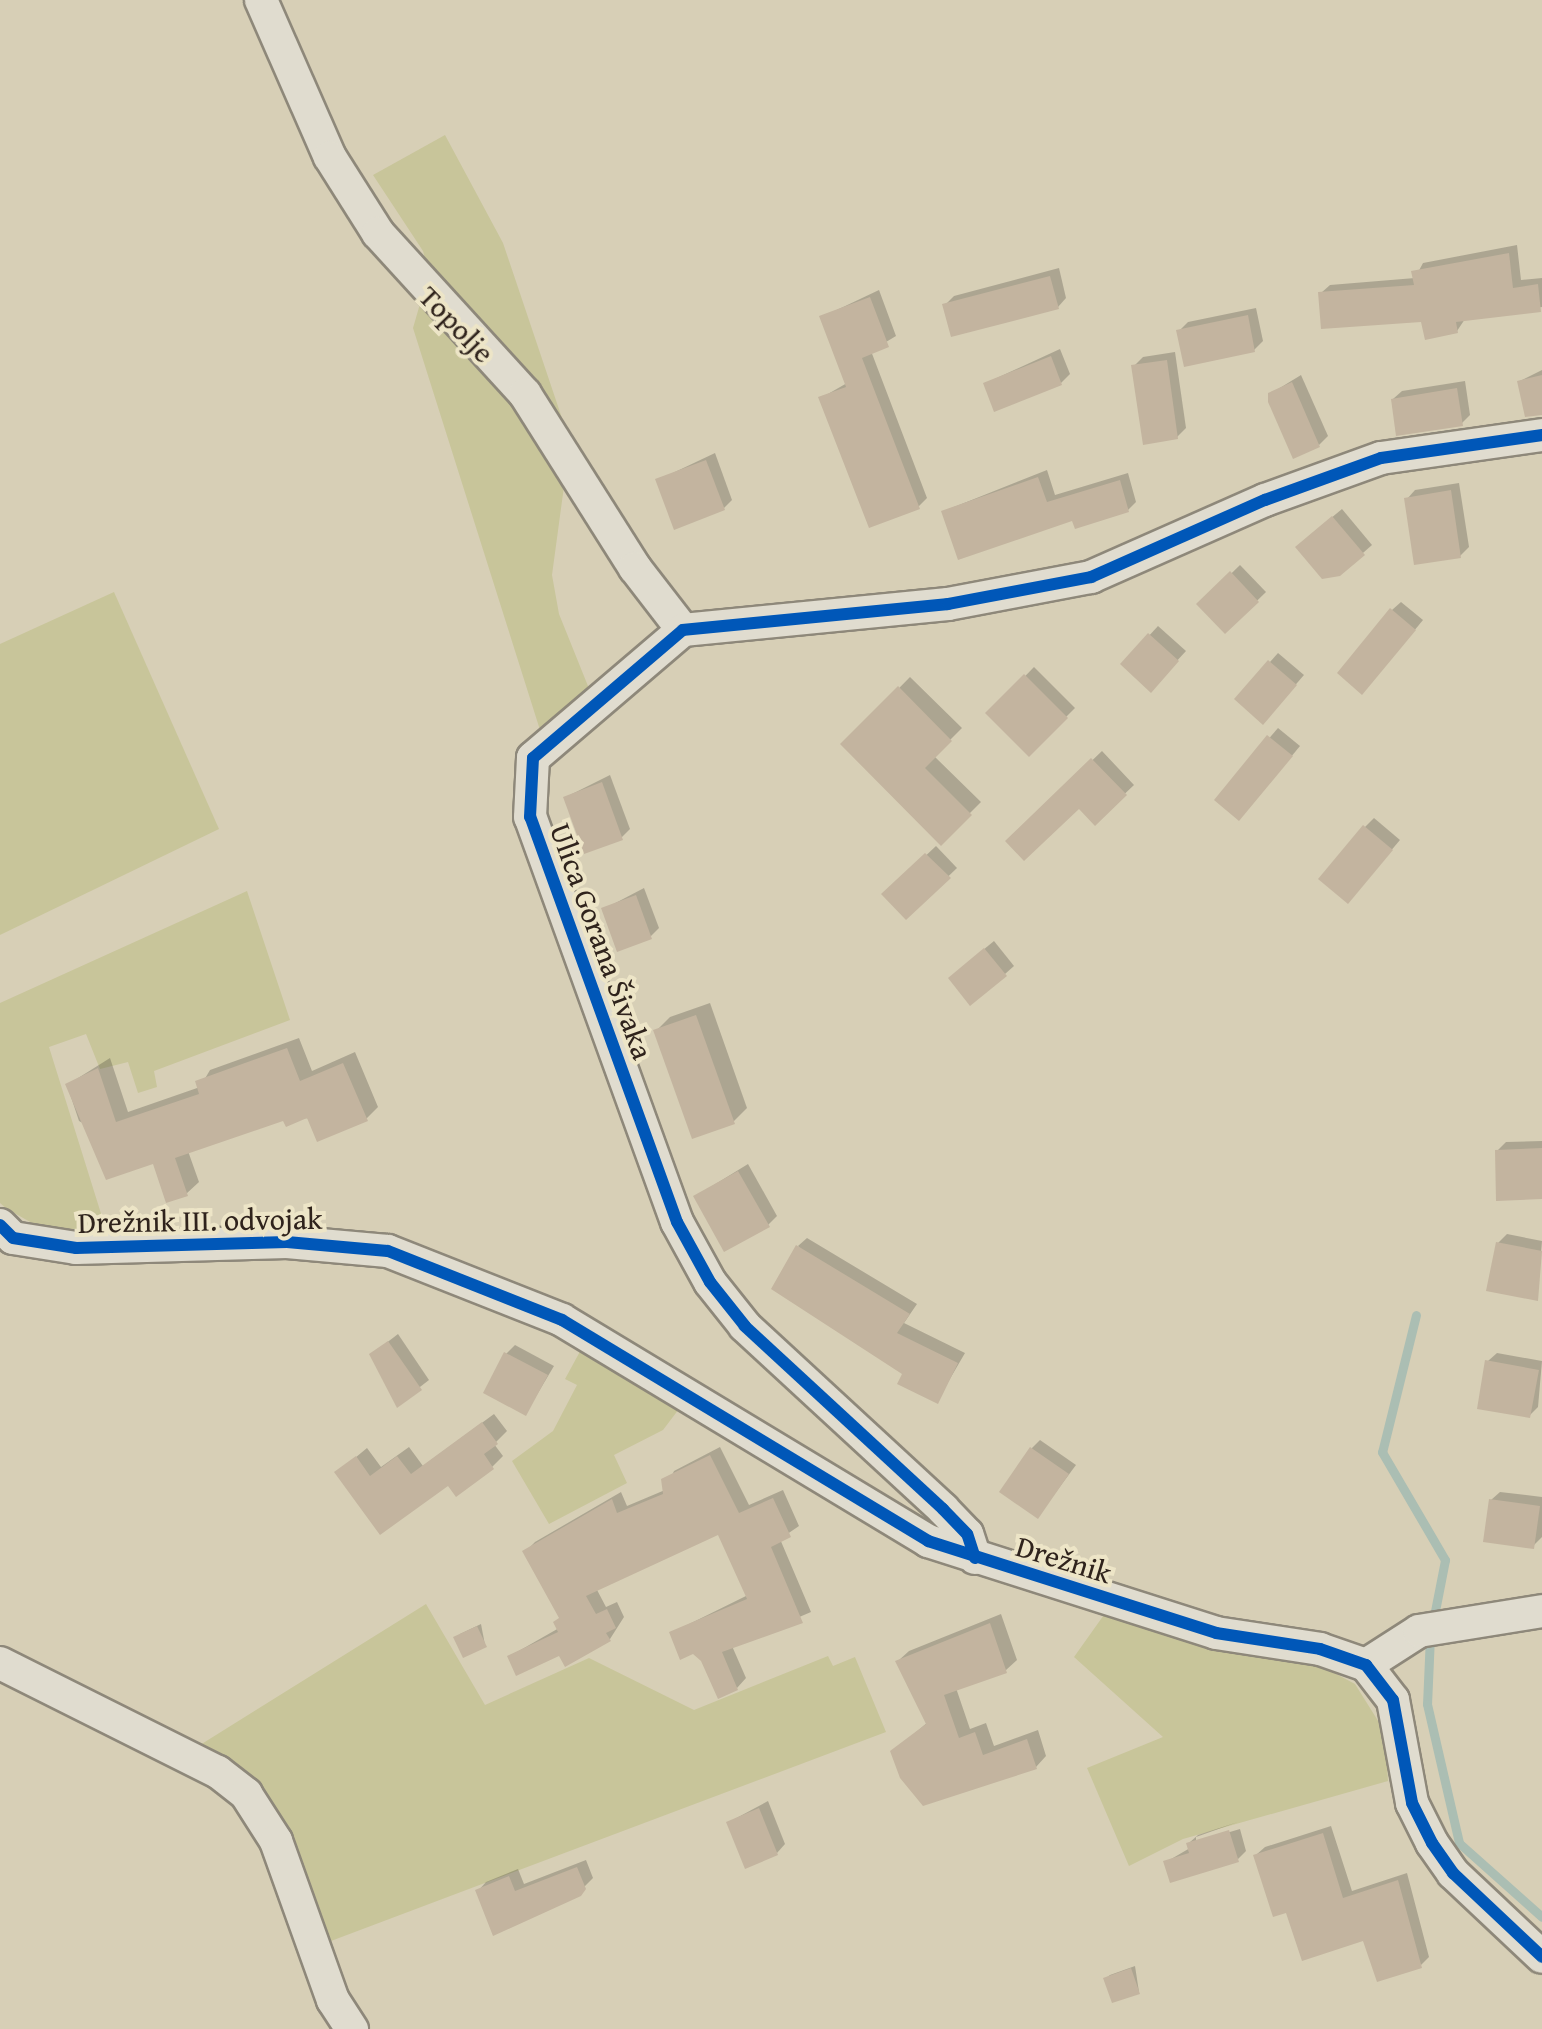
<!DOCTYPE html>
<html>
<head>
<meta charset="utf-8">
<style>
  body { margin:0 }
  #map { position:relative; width:1542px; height:2029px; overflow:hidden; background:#d7cfb6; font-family:"Gentium Book Plus",serif }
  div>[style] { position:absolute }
  .green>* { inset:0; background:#c8c59a }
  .shadow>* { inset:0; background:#0003 }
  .stream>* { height:9px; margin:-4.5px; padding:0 4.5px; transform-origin:4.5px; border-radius:4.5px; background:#abbeb3 }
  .building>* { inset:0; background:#c3b49f }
  .roads { filter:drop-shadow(2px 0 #8e887a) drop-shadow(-2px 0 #8e887a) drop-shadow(0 2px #8e887a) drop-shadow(0 -2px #8e887a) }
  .street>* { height:32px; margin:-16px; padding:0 16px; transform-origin:16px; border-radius:16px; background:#e0dccf }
  .cycleway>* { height:12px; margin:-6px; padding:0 6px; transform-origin:6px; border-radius:6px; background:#0057b8 }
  span { translate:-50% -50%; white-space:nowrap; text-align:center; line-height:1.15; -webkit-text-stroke:8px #ede5c7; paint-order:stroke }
  .street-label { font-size:30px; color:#2f231c }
</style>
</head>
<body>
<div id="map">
  <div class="green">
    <div style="clip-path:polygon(445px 135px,503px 243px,570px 442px,552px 575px,559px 614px,592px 696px,540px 730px,413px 328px,429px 273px,423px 251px,373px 175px)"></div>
    <div style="clip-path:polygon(114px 592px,219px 829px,0 935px,0 644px)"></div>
    <div style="clip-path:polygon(247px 891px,290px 1020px,154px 1071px,157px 1087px,138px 1093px,128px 1062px,100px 1069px,86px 1034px,49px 1047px,108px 1236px,41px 1228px,7px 1209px,0 1203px,0 1003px)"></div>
    <div style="clip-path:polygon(583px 1346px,682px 1405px,663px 1430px,614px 1455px,627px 1483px,549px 1524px,512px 1461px,553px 1431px,577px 1385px,565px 1379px)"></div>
    <div style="clip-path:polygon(426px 1604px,485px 1705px,589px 1658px,694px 1710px,828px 1656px,833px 1666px,855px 1657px,886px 1732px,323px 1944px,231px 1764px,200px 1745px)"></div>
    <div style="clip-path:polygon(1106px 1612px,1325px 1668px,1355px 1684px,1385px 1732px,1388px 1781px,1183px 1839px,1129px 1866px,1087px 1768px,1163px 1737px,1074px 1657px)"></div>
  </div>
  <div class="shadow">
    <div style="clip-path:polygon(1517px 245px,1521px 280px,1542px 278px,1542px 307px,1465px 319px,1457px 331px,1321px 293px,1330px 285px,1415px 278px,1423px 263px)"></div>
    <div style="clip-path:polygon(1059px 268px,1066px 298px,1058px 307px,945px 305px,954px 296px)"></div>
    <div style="clip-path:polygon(879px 290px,896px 336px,871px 351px,927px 498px,918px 507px,821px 398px,847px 383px,822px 317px)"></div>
    <div style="clip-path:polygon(1256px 308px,1263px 341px,1254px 350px,1179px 331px,1188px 322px)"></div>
    <div style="clip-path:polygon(1060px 349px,1070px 374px,1061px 383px,986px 383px)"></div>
    <div style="clip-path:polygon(1175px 352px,1186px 428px,1177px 437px,1134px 366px,1143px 357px)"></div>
    <div style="clip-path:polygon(1542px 370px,1542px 413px,1520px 381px)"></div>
    <div style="clip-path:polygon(1301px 375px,1328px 436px,1319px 445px,1270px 394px)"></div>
    <div style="clip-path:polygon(1465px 381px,1470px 415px,1461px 424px,1393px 399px,1402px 391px)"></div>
    <div style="clip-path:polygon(715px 453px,732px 500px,724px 508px,658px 480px)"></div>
    <div style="clip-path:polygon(1047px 470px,1055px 495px,1128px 473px,1136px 502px,1128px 510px,1074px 518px,944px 511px)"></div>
    <div style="clip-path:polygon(1459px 483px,1469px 547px,1460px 556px,1407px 499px,1415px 490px)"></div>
    <div style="clip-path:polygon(1342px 509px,1372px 545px,1339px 574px,1307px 538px)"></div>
    <div style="clip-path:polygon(1240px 565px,1266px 592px,1226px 631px,1200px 604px)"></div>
    <div style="clip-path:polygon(1401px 602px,1423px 620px,1371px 683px,1392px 610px)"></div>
    <div style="clip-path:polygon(1158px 626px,1186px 651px,1151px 689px,1123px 664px)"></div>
    <div style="clip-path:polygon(1278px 653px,1304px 675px,1271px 713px,1237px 699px)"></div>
    <div style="clip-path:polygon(1034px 667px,1075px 708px,1029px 754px,989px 713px)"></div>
    <div style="clip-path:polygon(910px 677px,962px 728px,934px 756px,981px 802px,941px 842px,844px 744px)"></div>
    <div style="clip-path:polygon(1278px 728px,1300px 746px,1248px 809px,1217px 799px)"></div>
    <div style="clip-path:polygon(1102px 751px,1134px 785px,1095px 822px,1079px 805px,1008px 841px)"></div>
    <div style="clip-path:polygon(610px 775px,630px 829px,621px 838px,566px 797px)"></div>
    <div style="clip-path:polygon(1374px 818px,1400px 840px,1356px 892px,1365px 827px)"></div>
    <div style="clip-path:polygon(936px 846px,957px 868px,906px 917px,885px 894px)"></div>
    <div style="clip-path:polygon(644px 888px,659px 928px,650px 937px,604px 909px)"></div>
    <div style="clip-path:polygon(994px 941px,1014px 966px,1005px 974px,960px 969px)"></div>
    <div style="clip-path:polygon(710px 1003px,747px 1108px,733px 1122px,656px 1031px,670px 1017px)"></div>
    <div style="clip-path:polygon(299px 1038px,312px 1071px,355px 1052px,378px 1107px,366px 1119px,285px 1118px,188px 1151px,199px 1182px,186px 1194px,155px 1161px,79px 1121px,67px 1085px,110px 1058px,128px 1112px,200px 1087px,210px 1070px)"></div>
    <div style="clip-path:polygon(1542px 1141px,1542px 1197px,1497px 1151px,1506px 1142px)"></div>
    <div style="clip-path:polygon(748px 1164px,777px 1216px,768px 1225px,696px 1196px)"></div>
    <div style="clip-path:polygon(1507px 1234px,1542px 1241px,1537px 1298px,1498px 1243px)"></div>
    <div style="clip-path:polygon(807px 1238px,917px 1304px,904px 1323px,965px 1353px,937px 1401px,905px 1373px,798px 1246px)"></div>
    <div style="clip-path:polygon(398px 1334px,429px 1380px,398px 1404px,372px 1354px)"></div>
    <div style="clip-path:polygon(515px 1345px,554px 1366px,526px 1413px,506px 1354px)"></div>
    <div style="clip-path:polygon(1497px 1353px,1542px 1361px,1538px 1407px,1529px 1416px,1488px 1361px)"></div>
    <div style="clip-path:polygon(494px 1414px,507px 1431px,494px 1444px,503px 1456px,492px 1467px,449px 1482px,381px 1531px,338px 1472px,367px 1448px,381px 1467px,409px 1447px,423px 1466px)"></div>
    <div style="clip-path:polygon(1040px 1440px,1076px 1465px,1038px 1516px,1032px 1448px)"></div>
    <div style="clip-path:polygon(720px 1447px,749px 1505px,783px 1490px,799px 1526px,780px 1539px,811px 1612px,732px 1646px,746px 1678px,737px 1688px,671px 1633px,748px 1595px,720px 1532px,596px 1588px,606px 1607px,617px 1602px,624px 1617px,610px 1639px,510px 1656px,559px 1628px,561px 1617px,525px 1552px,535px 1542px,621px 1492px,627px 1506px,665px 1490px,674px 1471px)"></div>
    <div style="clip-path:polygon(1500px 1492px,1542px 1497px,1542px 1537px,1533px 1546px,1491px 1500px)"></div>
    <div style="clip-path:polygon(1001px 1614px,1017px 1660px,1006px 1670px,956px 1688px,970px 1729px,986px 1723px,994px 1746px,1038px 1730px,1046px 1756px,1036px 1767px,893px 1752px,928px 1722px,898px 1661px,909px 1651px)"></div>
    <div style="clip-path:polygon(481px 1624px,485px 1645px,460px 1634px)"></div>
    <div style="clip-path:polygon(768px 1801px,785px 1844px,777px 1853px,729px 1822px)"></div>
    <div style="clip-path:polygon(1238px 1822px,1196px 1837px,1196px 1842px,1240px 1829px,1246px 1851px,1237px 1860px,1166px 1862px,1190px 1848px,1189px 1843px,1198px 1835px)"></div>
    <div style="clip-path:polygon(1331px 1826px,1352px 1891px,1407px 1873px,1429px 1957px,1421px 1965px,1288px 1910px,1256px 1855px,1265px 1847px)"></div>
    <div style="clip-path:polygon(586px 1860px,593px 1878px,584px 1887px,494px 1933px,478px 1891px,486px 1882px,518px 1869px,524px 1884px)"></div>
    <div style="clip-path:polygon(1135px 1966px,1139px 1992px,1106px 1978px,1110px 1975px)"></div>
  </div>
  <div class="stream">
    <div style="left:1416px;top:1315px;width:141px;rotate:103.9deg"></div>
    <div style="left:1382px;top:1452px;width:125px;rotate:59.7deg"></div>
    <div style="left:1445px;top:1560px;width:62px;rotate:101.1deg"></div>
    <div style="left:1430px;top:1636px;width:68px;rotate:92.5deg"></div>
    <div style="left:1427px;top:1704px;width:143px;rotate:77deg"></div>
    <div style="left:1459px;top:1843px;width:111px;rotate:41.7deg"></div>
  </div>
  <div class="building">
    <div style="clip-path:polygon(1509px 253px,1513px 288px,1538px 284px,1541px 312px,1456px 322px,1458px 333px,1425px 340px,1421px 322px,1321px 329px,1318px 292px,1414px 285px,1411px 271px)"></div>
    <div style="clip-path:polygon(1050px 276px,1059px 309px,951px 337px,942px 304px)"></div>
    <div style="clip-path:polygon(870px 297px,889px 347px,862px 358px,920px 509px,869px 528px,818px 397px,846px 387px,819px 316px)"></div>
    <div style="clip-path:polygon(1248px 315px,1255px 352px,1184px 367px,1176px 330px)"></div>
    <div style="clip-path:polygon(1051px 356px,1062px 385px,994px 412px,983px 383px)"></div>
    <div style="clip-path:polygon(1167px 360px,1178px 439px,1143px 445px,1131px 365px)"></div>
    <div style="clip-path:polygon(1542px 375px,1542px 415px,1525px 417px,1517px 381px)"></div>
    <div style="clip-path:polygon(1292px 382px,1320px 447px,1293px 459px,1268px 402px,1268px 393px)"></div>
    <div style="clip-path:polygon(1457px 388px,1463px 426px,1396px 436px,1391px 399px)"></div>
    <div style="clip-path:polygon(706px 460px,725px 510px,674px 530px,655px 479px)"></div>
    <div style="clip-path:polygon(1038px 477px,1047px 502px,1120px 480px,1129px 512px,1075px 529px,1072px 521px,958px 560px,941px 511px)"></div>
    <div style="clip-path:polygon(1451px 490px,1461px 558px,1414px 565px,1404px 498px)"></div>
    <div style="clip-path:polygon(1332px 516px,1365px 555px,1340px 576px,1322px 579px,1295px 547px)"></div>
    <div style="clip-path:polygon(1230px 571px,1259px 602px,1225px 634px,1196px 604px)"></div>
    <div style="clip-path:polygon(1390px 608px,1416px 630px,1362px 695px,1337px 673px)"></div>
    <div style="clip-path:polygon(1148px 633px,1179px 661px,1151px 693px,1120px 664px)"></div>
    <div style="clip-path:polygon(1268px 660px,1297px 685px,1263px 725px,1234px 699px)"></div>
    <div style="clip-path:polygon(1024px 674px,1068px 718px,1029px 757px,985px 713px)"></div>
    <div style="clip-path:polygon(898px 686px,952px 741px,925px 768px,972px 815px,941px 846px,840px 744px)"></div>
    <div style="clip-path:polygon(1267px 735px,1293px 756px,1239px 821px,1214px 800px)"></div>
    <div style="clip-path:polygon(1091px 758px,1127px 795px,1095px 826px,1079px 809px,1024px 861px,1005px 841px)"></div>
    <div style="clip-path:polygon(602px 782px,623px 840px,584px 854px,563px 797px)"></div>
    <div style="clip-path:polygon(1363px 825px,1393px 850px,1348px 904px,1318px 879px)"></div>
    <div style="clip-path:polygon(925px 853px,951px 878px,906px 920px,881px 894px)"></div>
    <div style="clip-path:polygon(636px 895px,652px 939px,617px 952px,601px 908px)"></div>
    <div style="clip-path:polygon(984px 948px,1007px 976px,970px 1006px,948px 978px)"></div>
    <div style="clip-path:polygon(696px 1015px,735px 1124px,692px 1139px,653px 1030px)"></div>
    <div style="clip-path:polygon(287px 1048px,300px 1081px,343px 1063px,368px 1121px,317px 1142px,307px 1118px,286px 1127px,283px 1121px,175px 1158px,188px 1196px,166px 1203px,153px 1164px,106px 1180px,65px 1084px,98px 1068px,116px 1122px,199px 1094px,195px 1081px)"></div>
    <div style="clip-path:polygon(1542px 1148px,1542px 1199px,1496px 1201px,1495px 1150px)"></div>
    <div style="clip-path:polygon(738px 1171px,770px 1227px,724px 1252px,693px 1196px)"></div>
    <div style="clip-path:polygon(1496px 1242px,1542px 1251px,1538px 1301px,1486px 1291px)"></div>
    <div style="clip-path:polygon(796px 1245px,910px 1314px,897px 1333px,958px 1363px,938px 1404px,897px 1384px,902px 1374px,771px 1289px)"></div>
    <div style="clip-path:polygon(388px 1341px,422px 1390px,397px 1408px,369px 1354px)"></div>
    <div style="clip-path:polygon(504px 1352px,548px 1375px,526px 1416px,483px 1393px)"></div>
    <div style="clip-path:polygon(1485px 1360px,1539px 1370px,1530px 1418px,1477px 1409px)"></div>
    <div style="clip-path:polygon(482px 1422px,498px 1444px,484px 1454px,494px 1469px,456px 1497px,448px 1486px,380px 1535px,334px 1472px,356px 1456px,370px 1476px,397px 1456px,411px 1474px)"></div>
    <div style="clip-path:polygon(1030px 1447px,1069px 1474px,1038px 1519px,999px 1492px)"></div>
    <div style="clip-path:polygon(710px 1455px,739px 1513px,773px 1498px,791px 1537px,771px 1547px,803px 1623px,722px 1652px,738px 1690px,718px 1699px,701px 1661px,693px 1654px,680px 1660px,669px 1632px,747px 1599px,718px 1535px,586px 1596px,596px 1614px,607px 1609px,616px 1628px,606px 1633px,611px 1641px,565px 1667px,559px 1656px,516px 1676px,507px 1656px,558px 1632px,553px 1622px,559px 1618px,522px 1551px,612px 1499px,617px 1513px,663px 1494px,661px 1479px)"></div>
    <div style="clip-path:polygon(1489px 1499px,1540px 1506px,1534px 1549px,1483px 1542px)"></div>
    <div style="clip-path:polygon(990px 1623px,1007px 1673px,944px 1695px,959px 1738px,975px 1732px,983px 1755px,1027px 1739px,1037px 1769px,923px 1806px,900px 1778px,890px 1751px,926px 1724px,895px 1661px)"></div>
    <div style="clip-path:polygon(477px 1626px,487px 1647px,463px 1658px,453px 1637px)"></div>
    <div style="clip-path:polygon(759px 1808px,778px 1855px,745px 1869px,726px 1822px)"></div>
    <div style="clip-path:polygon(1229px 1830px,1239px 1862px,1170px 1883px,1163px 1861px,1189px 1853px,1186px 1843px)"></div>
    <div style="clip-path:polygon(1323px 1833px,1343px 1898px,1398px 1880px,1422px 1968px,1377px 1982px,1363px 1941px,1302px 1961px,1286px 1913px,1273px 1917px,1253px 1855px)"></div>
    <div style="clip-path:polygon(577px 1867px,586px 1889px,581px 1896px,493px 1936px,475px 1890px,509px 1876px,515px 1891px)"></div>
    <div style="clip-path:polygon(1131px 1968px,1140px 1994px,1112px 2003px,1103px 1978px)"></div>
  </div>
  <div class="roads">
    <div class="street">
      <div style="left:261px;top:0;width:171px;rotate:66.3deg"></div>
      <div style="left:330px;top:157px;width:90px;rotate:57.7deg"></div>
      <div style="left:378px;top:233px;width:218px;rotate:47.6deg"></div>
      <div style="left:525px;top:394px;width:206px;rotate:57.7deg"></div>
      <div style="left:635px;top:568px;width:78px;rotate:52.3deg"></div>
      <div style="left:0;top:1225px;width:18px;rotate:45deg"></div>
      <div style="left:13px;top:1238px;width:64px;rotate:9deg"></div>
      <div style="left:76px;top:1248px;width:211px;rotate:-1.6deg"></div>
      <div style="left:287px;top:1242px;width:101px;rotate:5.1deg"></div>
      <div style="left:388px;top:1251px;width:187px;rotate:21.6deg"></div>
      <div style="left:562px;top:1320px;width:428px;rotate:31.1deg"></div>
      <div style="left:928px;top:1541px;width:302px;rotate:17.7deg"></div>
      <div style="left:1216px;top:1633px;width:105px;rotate:8.7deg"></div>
      <div style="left:1320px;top:1649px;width:49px;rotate:19.2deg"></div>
      <div style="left:1366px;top:1665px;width:44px;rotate:52.4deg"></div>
      <div style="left:1393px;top:1700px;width:105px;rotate:79.5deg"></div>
      <div style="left:1412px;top:1803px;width:45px;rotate:63.4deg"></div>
      <div style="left:1432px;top:1843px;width:37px;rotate:55deg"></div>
      <div style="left:1453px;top:1873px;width:122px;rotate:43.3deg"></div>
      <div style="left:975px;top:1558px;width:25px;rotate:-108deg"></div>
      <div style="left:967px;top:1534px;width:35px;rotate:-134deg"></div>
      <div style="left:943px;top:1509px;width:270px;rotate:-137.3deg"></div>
      <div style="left:745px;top:1326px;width:56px;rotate:-128.5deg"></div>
      <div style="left:710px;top:1282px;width:68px;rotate:-118.8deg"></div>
      <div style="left:677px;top:1222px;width:431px;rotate:-109.9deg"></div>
      <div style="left:530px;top:817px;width:59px;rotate:-87.1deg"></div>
      <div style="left:533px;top:758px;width:197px;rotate:-40.5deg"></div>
      <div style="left:683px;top:630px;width:266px;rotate:-5.6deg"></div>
      <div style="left:948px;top:604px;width:146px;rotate:-10.7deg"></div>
      <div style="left:1091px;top:577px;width:190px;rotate:-23.9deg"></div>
      <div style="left:1265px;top:500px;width:123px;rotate:-19.9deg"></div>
      <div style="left:1381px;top:458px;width:163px;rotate:-8.1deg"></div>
      <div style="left:0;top:1663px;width:244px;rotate:26.6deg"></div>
      <div style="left:218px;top:1772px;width:36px;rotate:38deg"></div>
      <div style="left:246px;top:1794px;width:56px;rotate:57.4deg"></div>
      <div style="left:276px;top:1841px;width:169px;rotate:70.3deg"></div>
      <div style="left:333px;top:2000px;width:35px;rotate:57deg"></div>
      <div style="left:1366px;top:1665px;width:63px;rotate:-32.7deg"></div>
      <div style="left:1419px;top:1631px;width:125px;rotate:-9.2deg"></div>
    </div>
  </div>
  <div class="cycleway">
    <div style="left:0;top:1225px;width:18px;rotate:45deg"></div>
    <div style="left:13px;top:1238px;width:64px;rotate:9deg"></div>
    <div style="left:76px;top:1248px;width:211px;rotate:-1.6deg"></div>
    <div style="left:287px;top:1242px;width:101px;rotate:5.1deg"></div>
    <div style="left:388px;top:1251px;width:187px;rotate:21.6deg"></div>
    <div style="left:562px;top:1320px;width:428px;rotate:31.1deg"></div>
    <div style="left:928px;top:1541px;width:302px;rotate:17.7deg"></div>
    <div style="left:1216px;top:1633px;width:105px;rotate:8.7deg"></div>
    <div style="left:1320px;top:1649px;width:49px;rotate:19.2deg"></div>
    <div style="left:1366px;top:1665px;width:44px;rotate:52.4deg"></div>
    <div style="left:1393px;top:1700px;width:105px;rotate:79.5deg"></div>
    <div style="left:1412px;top:1803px;width:45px;rotate:63.4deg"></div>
    <div style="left:1432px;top:1843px;width:37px;rotate:55deg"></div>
    <div style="left:1453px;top:1873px;width:122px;rotate:43.3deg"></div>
    <div style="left:975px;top:1558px;width:25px;rotate:-108deg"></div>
    <div style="left:967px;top:1534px;width:35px;rotate:-134deg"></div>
    <div style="left:943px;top:1509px;width:270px;rotate:-137.3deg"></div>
    <div style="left:745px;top:1326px;width:56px;rotate:-128.5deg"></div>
    <div style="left:710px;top:1282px;width:68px;rotate:-118.8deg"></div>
    <div style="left:677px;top:1222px;width:431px;rotate:-109.9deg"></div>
    <div style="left:530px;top:817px;width:59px;rotate:-87.1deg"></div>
    <div style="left:533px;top:758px;width:197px;rotate:-40.5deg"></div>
    <div style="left:683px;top:630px;width:266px;rotate:-5.6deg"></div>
    <div style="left:948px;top:604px;width:146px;rotate:-10.7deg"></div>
    <div style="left:1091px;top:577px;width:190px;rotate:-23.9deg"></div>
    <div style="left:1265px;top:500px;width:123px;rotate:-19.9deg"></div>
    <div style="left:1381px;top:458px;width:163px;rotate:-8.1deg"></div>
  </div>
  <div class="street-label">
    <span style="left:457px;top:324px;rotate:46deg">Topolje</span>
    <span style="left:602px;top:941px;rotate:70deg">Ulica Gorana Šivaka</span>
    <span style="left:200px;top:1220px;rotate:-1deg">Drežnik III. odvojak</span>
    <span style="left:1064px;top:1559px;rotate:17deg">Drežnik</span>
  </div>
</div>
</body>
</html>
